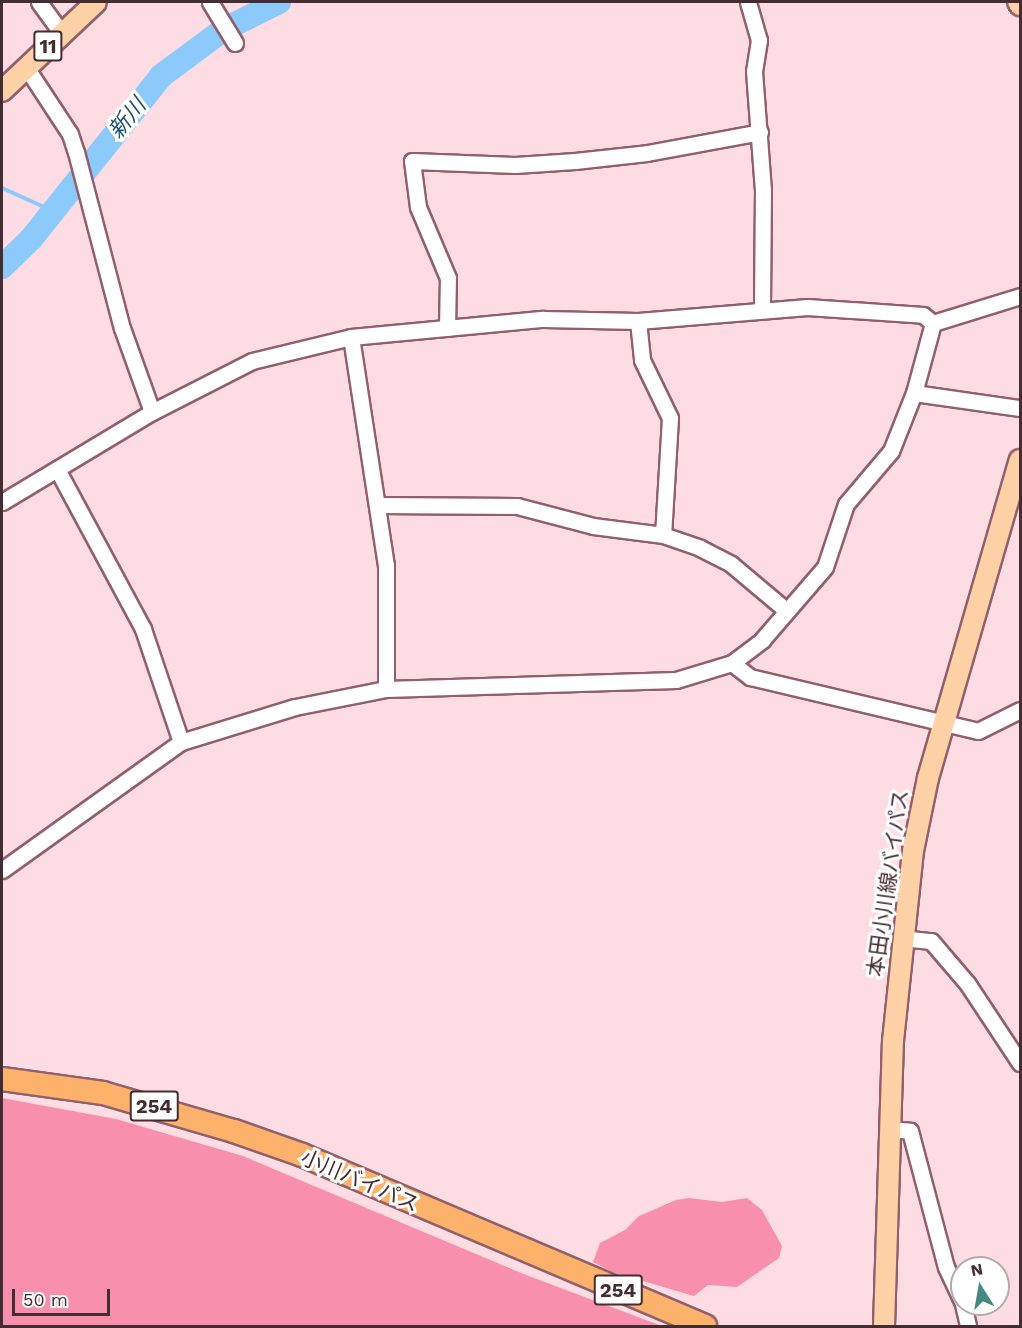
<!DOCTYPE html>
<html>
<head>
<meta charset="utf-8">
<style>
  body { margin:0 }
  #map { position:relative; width:1022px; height:1328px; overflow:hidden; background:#fedce3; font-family:"Work Sans","Noto Sans JP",sans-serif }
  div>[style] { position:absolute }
  .green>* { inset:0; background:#f88fac }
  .stream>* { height:4px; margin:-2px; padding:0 2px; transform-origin:2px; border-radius:2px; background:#8ccafc }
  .river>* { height:24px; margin:-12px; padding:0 12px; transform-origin:12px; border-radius:12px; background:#8ccafc }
  .roads { filter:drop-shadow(2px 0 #91606c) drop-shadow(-2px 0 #91606c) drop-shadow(0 2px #91606c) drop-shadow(0 -2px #91606c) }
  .minor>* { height:15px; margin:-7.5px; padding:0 7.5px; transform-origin:7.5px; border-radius:7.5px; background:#fff }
  .major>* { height:20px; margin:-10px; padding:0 10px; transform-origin:10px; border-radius:10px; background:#fed1a7 }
  .highway>* { height:22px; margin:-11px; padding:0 11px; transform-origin:11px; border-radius:11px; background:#fdb26c }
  span { translate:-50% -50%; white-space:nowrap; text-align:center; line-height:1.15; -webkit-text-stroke:6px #fff; paint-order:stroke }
  .shield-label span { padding:2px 4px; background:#fff; border:2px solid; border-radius:4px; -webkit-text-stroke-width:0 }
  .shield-label { font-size:20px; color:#432d32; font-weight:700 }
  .street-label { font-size:21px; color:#432d32 }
  .water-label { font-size:22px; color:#214f70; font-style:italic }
  .frame { position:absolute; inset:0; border:3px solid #432d32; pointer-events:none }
  .north { position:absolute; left:950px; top:1256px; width:60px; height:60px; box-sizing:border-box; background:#fff; border:2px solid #b4abad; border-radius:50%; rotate:349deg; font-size:16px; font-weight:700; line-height:24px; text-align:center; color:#432d32 }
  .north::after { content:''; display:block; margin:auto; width:21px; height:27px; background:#44897f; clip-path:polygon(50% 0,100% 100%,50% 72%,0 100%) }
  .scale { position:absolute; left:12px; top:1289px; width:98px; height:27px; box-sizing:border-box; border:3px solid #432d32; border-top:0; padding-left:8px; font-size:18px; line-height:21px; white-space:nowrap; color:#432d32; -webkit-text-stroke:4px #fff; paint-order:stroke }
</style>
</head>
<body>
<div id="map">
  <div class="green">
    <div style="clip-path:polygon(2px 1098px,116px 1119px,243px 1156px,526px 1275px,662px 1326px,2px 1326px)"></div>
    <div style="clip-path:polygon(689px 1198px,722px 1202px,747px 1198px,762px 1210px,782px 1246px,779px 1258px,737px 1287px,708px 1285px,694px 1296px,612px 1272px,593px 1262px,600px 1243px,625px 1230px,639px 1216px,676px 1200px)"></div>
  </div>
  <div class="stream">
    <div style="left:2px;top:188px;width:56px;rotate:24.3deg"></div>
  </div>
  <div class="river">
    <div style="left:2px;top:267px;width:40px;rotate:-44deg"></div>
    <div style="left:31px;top:239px;width:208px;rotate:-51.4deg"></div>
    <div style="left:161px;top:76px;width:77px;rotate:-36.6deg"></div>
    <div style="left:223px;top:30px;width:63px;rotate:-26.6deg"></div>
  </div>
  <div class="roads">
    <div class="minor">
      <div style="left:39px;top:2px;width:39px;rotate:54deg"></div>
      <div style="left:210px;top:2px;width:48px;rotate:58.6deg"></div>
      <div style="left:748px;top:2px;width:40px;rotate:74deg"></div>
      <div style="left:759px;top:40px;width:31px;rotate:99deg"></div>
      <div style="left:754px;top:71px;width:119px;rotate:85.7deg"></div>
      <div style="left:763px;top:190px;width:120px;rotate:90.5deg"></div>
      <div style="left:26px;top:67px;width:80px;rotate:56.7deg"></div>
      <div style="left:70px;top:134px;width:19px;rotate:72deg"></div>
      <div style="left:76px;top:152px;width:182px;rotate:75.4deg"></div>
      <div style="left:122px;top:328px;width:89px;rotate:70.3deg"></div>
      <div style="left:638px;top:321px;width:39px;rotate:84deg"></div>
      <div style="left:642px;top:360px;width:64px;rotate:64.2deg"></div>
      <div style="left:670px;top:418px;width:117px;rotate:93.4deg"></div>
      <div style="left:933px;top:323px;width:91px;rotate:-17.2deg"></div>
      <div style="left:447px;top:328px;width:50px;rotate:-88.9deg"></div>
      <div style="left:448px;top:278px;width:77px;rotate:-112.9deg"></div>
      <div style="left:418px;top:207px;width:46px;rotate:-97.4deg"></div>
      <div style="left:412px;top:161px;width:103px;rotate:2.2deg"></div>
      <div style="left:515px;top:165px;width:60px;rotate:-3.8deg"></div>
      <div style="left:575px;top:161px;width:72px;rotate:-6.3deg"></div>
      <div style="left:647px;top:153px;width:115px;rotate:-10.5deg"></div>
      <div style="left:351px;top:337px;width:231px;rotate:81.3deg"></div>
      <div style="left:386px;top:565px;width:124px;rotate:90deg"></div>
      <div style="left:914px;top:393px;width:107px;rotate:8.1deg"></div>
      <div style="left:57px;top:469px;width:182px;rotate:61.7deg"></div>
      <div style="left:143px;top:629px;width:119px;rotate:71.4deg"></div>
      <div style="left:2px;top:502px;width:175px;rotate:-31deg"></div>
      <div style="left:152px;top:412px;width:112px;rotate:-27deg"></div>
      <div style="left:252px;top:361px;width:102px;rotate:-13.6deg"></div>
      <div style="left:351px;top:337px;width:193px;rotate:-5.4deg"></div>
      <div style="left:543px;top:319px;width:95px;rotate:1.2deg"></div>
      <div style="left:638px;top:321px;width:170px;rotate:-4.7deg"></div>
      <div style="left:807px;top:307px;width:116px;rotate:3.9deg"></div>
      <div style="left:923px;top:315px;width:13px;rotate:39deg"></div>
      <div style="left:377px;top:505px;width:140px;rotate:0.4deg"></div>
      <div style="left:517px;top:506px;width:79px;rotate:14.7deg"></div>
      <div style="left:593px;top:526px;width:71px;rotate:7.3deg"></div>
      <div style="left:663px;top:535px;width:39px;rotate:19deg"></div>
      <div style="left:700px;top:548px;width:35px;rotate:27deg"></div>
      <div style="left:731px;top:564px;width:73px;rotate:40deg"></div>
      <div style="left:732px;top:663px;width:23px;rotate:38deg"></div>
      <div style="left:750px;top:677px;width:234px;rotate:13.3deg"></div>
      <div style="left:978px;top:731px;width:47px;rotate:-26.6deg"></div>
      <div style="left:2px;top:870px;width:220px;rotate:-35.6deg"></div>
      <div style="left:181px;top:742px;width:119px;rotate:-17.1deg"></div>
      <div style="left:295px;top:707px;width:93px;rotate:-11.2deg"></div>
      <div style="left:386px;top:689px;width:290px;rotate:-1.8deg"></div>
      <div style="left:676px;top:680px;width:59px;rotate:-16.9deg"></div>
      <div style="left:732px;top:663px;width:38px;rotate:-37deg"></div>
      <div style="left:762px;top:640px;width:96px;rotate:-49.2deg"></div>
      <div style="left:825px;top:567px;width:66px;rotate:-71.6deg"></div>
      <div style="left:846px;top:504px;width:70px;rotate:-49.7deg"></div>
      <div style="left:891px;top:451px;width:62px;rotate:-68.4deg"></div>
      <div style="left:914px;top:393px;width:73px;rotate:-74.8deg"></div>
      <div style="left:901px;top:938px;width:30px;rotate:6deg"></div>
      <div style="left:931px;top:941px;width:55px;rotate:49.4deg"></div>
      <div style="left:967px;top:983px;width:96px;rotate:56.5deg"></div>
      <div style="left:889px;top:1129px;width:21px;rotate:5deg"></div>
      <div style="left:910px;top:1131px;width:141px;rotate:75.2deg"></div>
      <div style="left:946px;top:1267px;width:38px;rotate:65deg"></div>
      <div style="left:963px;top:1304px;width:23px;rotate:77deg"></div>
    </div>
    <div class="major">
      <div style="left:1018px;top:2px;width:4px;rotate:56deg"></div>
      <div style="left:2px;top:91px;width:129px;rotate:-43.4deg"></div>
      <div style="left:884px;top:1326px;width:285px;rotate:-88.2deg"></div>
      <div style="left:893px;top:1041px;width:191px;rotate:-84deg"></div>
      <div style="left:913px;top:851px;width:75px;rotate:-78.4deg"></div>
      <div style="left:928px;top:778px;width:331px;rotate:-73.9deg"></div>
    </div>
    <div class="highway">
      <div style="left:2px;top:1079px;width:102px;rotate:7.9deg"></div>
      <div style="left:103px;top:1093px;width:136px;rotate:16.2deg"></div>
      <div style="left:234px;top:1131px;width:72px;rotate:19.4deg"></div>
      <div style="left:302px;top:1155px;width:438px;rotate:23deg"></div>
    </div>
  </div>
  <div class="shield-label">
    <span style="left:48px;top:46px">11</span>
    <span style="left:154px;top:1106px">254</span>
    <span style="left:618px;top:1290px">254</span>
  </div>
  <div class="street-label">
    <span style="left:888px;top:883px;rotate:-82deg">本田小川線バイパス</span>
    <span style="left:360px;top:1181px;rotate:23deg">小川バイパス</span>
  </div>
  <div class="water-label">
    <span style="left:127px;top:118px;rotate:-51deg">新川</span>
  </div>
  <div class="frame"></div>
  <div class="north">N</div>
  <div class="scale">50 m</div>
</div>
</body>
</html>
